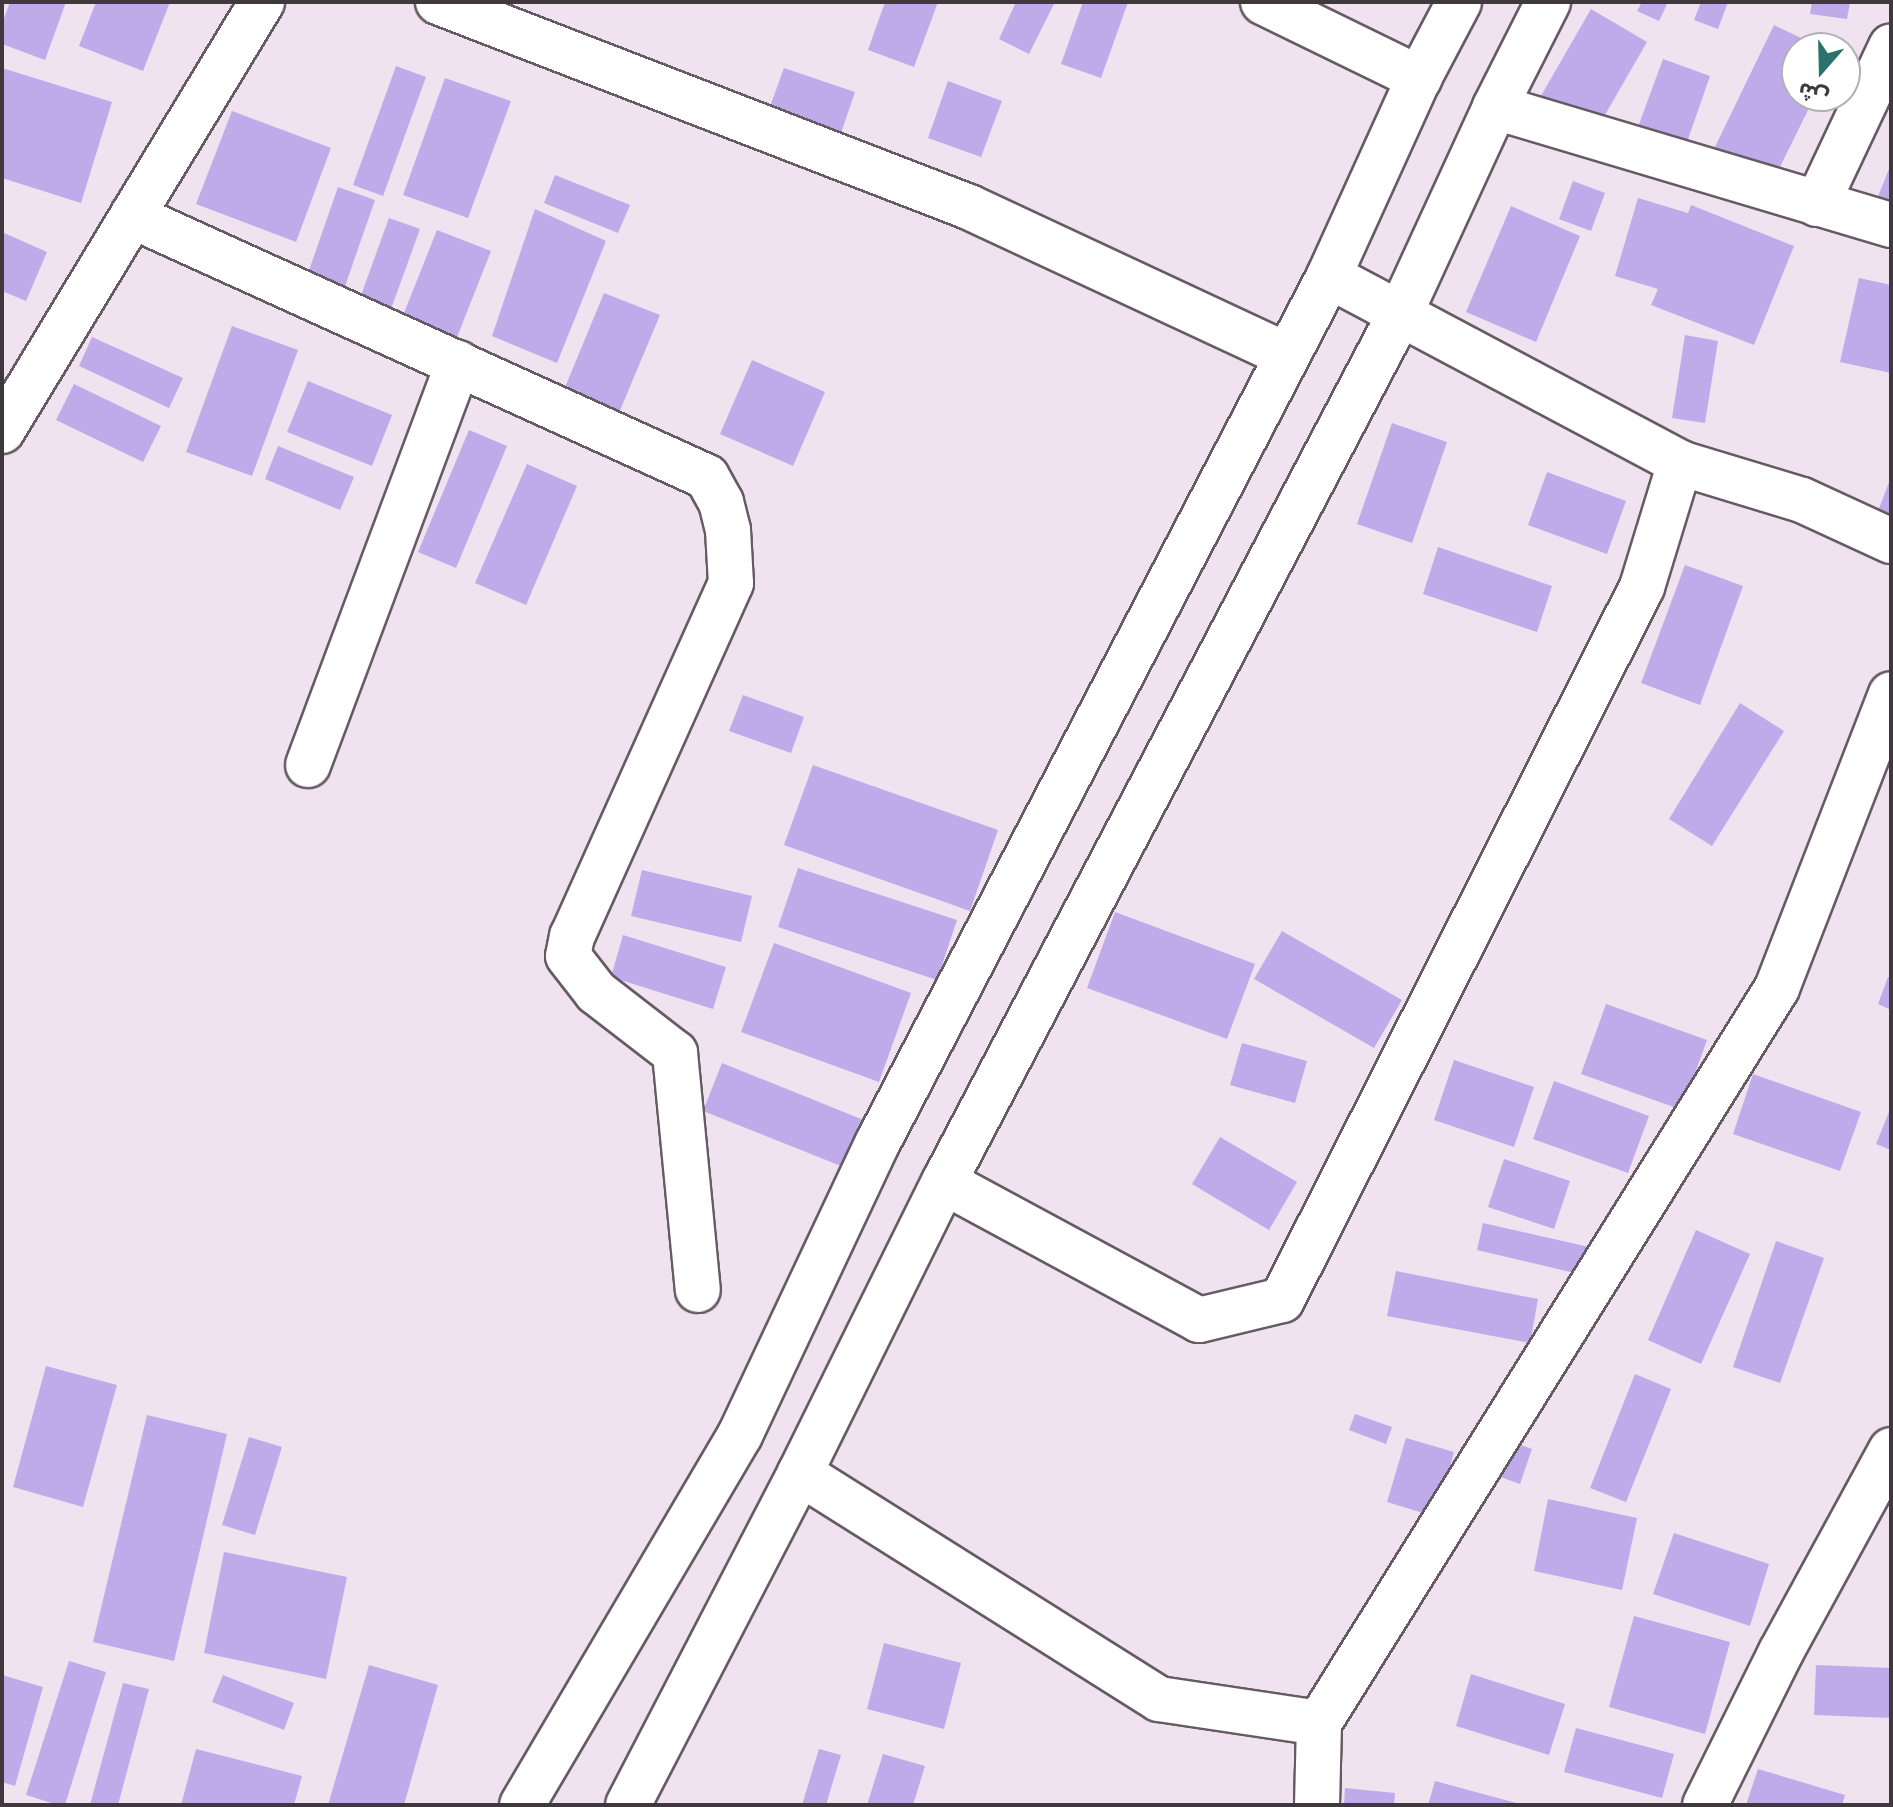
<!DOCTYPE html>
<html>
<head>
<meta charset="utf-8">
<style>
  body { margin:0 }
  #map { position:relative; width:1893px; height:1807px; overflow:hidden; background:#f0e2ef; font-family:"Sofia Sans Condensed","Noto Sans Arabic",sans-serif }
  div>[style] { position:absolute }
  .building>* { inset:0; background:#c0abea }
  .roads { filter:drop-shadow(2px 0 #665b65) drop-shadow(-2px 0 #665b65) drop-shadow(0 2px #665b65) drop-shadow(0 -2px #665b65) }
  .minor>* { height:44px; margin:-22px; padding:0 22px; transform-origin:22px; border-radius:22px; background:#fff }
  span { translate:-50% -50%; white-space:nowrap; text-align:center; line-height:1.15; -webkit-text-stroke:6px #fff; paint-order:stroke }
  .frame { position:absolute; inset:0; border:4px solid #3f393e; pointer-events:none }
  .north { position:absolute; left:1781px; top:32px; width:80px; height:80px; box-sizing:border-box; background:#fff; border:2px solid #b2b0b2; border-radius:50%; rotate:200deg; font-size:22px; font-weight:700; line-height:32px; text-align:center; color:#3f393e }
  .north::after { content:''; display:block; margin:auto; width:28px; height:36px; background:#2a726a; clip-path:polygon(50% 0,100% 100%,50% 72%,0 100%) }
</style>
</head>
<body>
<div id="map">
  <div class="building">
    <div style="clip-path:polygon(10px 2px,66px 2px,45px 60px,2px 44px,2px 24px)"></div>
    <div style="clip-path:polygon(96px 2px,170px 2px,143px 71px,79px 46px)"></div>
    <div style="clip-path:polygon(885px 2px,938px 2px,914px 67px,868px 50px)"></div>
    <div style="clip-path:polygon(1016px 2px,1055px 2px,1029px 54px,999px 39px)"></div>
    <div style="clip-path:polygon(1083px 2px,1128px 2px,1101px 78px,1061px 64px)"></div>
    <div style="clip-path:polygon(1642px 2px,1668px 2px,1659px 21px,1637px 11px)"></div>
    <div style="clip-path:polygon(1701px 2px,1728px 2px,1718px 29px,1694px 20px)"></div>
    <div style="clip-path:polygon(1812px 2px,1850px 2px,1847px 19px,1810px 14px)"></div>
    <div style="clip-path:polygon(1591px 9px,1647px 42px,1594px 134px,1538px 101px)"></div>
    <div style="clip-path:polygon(1774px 25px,1822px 48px,1797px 48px,1797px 96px,1815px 96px,1773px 181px,1713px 151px)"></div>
    <div style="clip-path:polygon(1663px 59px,1710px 76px,1686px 145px,1638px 127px)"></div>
    <div style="clip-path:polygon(396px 66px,426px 77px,383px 196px,353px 185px)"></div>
    <div style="clip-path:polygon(2px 68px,112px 102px,81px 203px,2px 178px)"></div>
    <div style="clip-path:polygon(784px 68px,855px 92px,840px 136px,768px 112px)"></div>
    <div style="clip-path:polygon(445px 78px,511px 101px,468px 218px,403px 195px)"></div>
    <div style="clip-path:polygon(948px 81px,1002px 101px,981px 157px,928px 138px)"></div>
    <div style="clip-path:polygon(232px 111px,331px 148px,296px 242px,196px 204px)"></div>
    <div style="clip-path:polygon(1891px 164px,1891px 204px,1877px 199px)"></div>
    <div style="clip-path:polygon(555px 175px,630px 205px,618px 233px,544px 203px)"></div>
    <div style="clip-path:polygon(1573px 181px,1605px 193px,1591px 231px,1559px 219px)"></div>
    <div style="clip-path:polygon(338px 187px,375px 200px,343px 292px,306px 279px)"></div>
    <div style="clip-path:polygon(1638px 198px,1688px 213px,1691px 205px,1794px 246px,1754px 345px,1651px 305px,1658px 289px,1615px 276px)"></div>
    <div style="clip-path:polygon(1511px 206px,1580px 236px,1536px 342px,1466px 312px)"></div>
    <div style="clip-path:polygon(535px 209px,606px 241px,557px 363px,492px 336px)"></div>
    <div style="clip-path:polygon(389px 218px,420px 229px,391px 309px,360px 298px)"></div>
    <div style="clip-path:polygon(437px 230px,491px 251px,454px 345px,400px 323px)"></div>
    <div style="clip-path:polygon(2px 232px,47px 252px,26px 301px,2px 291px)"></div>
    <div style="clip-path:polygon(1859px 278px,1891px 285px,1891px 373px,1840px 362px)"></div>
    <div style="clip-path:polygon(604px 293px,660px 315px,616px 420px,561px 397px)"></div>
    <div style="clip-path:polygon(232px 326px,298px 350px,252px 476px,186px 452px)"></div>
    <div style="clip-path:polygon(1685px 335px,1718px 341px,1705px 423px,1672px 418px)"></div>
    <div style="clip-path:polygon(92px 337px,183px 378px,169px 408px,79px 366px)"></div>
    <div style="clip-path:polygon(752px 360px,825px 392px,793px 466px,720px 434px)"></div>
    <div style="clip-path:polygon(308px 381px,392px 415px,372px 466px,287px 432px)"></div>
    <div style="clip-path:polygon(74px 384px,161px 426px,143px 462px,56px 420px)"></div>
    <div style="clip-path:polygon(1392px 423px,1447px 442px,1412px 543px,1357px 524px)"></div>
    <div style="clip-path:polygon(469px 430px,507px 446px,456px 568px,418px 552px)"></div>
    <div style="clip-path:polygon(278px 446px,354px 477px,340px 510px,265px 479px)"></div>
    <div style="clip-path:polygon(527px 464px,577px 486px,526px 605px,475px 583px)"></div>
    <div style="clip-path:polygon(1547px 472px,1626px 501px,1607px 554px,1528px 525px)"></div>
    <div style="clip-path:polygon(1891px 477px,1891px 516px,1878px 511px)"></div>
    <div style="clip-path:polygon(1438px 547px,1552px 586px,1537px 632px,1423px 594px)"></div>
    <div style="clip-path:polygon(1685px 565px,1743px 586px,1700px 705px,1641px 683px)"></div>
    <div style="clip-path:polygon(743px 695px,804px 717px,791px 753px,729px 731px)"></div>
    <div style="clip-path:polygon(1740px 703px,1784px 731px,1712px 846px,1669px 819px)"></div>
    <div style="clip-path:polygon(813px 765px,998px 830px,970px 911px,784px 845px)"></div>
    <div style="clip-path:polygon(798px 868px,957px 920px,937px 980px,778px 927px)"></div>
    <div style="clip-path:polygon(642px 870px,752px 896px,741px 942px,631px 916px)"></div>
    <div style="clip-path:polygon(1115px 912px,1255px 964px,1227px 1039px,1087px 988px)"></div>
    <div style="clip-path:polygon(1282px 931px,1402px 1000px,1374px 1048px,1254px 979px)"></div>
    <div style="clip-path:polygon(623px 935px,726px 967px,713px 1009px,611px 977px)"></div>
    <div style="clip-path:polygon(774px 943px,911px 993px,879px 1082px,741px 1032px)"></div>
    <div style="clip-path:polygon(1888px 977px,1891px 978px,1891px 1010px,1878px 1004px)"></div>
    <div style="clip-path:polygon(1606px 1004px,1707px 1040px,1682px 1110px,1581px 1074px)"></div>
    <div style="clip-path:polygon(1242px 1043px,1307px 1061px,1295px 1103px,1230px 1085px)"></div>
    <div style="clip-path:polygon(1454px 1060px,1534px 1087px,1514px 1147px,1434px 1120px)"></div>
    <div style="clip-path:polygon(722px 1063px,871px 1123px,851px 1170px,703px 1111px)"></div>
    <div style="clip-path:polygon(1753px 1074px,1861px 1112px,1840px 1171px,1733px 1134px)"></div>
    <div style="clip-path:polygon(1554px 1081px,1649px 1116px,1628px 1173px,1533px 1139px)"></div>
    <div style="clip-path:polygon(1891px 1107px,1891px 1150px,1876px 1144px)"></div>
    <div style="clip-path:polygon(1220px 1137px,1297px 1182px,1269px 1230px,1192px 1184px)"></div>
    <div style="clip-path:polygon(1504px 1159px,1570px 1181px,1554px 1229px,1488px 1207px)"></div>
    <div style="clip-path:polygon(1483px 1223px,1589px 1247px,1583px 1275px,1477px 1250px)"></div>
    <div style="clip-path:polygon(1696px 1230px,1750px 1254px,1701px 1364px,1648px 1340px)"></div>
    <div style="clip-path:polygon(1776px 1241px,1824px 1258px,1780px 1383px,1733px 1367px)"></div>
    <div style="clip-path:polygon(1396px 1271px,1538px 1299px,1530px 1343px,1387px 1316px)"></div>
    <div style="clip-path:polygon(46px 1366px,117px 1385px,83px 1507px,13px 1487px)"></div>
    <div style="clip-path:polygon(1635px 1374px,1671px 1389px,1626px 1502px,1590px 1488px)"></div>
    <div style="clip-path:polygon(1355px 1414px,1392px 1427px,1386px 1444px,1349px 1430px)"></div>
    <div style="clip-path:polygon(147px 1415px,227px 1434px,174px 1661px,93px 1642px)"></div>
    <div style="clip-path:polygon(249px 1437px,282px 1447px,255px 1535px,222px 1525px)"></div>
    <div style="clip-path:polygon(1406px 1438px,1454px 1452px,1436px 1517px,1387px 1502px)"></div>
    <div style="clip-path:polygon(1505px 1439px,1532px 1449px,1520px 1484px,1492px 1474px)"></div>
    <div style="clip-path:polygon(1548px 1499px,1637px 1518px,1622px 1590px,1534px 1571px)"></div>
    <div style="clip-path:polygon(1674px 1533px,1769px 1564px,1750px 1626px,1653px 1594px)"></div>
    <div style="clip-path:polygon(224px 1552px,347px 1577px,326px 1679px,204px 1653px)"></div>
    <div style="clip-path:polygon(1634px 1616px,1730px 1642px,1705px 1734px,1609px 1707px)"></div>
    <div style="clip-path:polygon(884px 1643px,961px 1663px,944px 1729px,867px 1709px)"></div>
    <div style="clip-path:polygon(69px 1661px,106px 1672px,65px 1805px,58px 1805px,26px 1795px)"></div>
    <div style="clip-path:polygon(369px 1665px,438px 1685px,404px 1805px,328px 1805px)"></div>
    <div style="clip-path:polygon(1816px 1665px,1891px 1668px,1891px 1718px,1814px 1715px)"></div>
    <div style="clip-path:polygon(1471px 1674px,1565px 1704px,1549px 1755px,1456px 1726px)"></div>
    <div style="clip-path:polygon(2px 1675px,43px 1687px,15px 1786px,2px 1782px)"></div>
    <div style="clip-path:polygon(223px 1675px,294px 1703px,284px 1730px,212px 1702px)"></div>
    <div style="clip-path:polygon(123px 1683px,149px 1689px,118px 1805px,90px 1805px)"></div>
    <div style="clip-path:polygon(1576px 1728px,1674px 1754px,1662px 1798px,1564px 1772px)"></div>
    <div style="clip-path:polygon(196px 1749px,302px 1776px,294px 1805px,181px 1805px)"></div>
    <div style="clip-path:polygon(819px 1749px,841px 1755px,826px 1805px,802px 1805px)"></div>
    <div style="clip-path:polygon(883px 1754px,925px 1766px,913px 1805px,867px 1805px)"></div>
    <div style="clip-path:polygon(1758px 1769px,1845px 1795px,1842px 1805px,1746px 1805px)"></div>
    <div style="clip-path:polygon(1435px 1781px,1520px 1804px,1520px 1805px,1428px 1805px)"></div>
    <div style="clip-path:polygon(1345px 1788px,1395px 1793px,1394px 1805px,1344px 1805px)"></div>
  </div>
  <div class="roads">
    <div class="minor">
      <div style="left:438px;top:2px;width:569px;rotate:21.11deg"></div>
      <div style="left:969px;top:207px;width:351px;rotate:25deg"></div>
      <div style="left:1263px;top:2px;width:174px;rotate:26deg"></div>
      <div style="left:1495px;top:107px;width:413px;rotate:16.6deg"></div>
      <div style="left:1817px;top:204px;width:174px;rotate:-64.8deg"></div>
      <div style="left:132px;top:216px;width:631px;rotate:24.41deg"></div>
      <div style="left:707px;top:477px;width:29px;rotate:61deg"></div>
      <div style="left:721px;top:502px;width:29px;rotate:76deg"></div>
      <div style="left:728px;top:530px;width:53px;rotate:86.8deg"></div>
      <div style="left:731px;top:583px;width:387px;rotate:114.2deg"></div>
      <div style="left:572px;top:936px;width:20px;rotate:101deg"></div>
      <div style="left:568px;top:956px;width:46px;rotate:52.1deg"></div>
      <div style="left:596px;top:992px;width:100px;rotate:37.7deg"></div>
      <div style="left:675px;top:1053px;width:238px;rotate:84.5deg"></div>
      <div style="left:1329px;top:276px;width:398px;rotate:28deg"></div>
      <div style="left:1680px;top:463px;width:127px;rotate:16.9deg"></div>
      <div style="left:1802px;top:500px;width:98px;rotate:24.7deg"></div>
      <div style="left:2px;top:431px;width:502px;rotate:-58.78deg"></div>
      <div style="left:308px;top:765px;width:429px;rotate:-69.5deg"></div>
      <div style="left:944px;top:1182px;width:290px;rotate:28.4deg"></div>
      <div style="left:1199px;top:1320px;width:85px;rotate:-13.5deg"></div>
      <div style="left:1282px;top:1300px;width:799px;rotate:-63.21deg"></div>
      <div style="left:1642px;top:587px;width:130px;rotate:-73deg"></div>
      <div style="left:800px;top:1473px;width:424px;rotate:32.2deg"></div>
      <div style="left:1159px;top:1699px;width:162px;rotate:8.5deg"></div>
      <div style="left:1319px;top:1723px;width:866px;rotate:-58.07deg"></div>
      <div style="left:1777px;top:988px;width:315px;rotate:-68.8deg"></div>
      <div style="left:522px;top:1805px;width:429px;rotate:-59.5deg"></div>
      <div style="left:740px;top:1435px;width:322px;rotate:-64.8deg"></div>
      <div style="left:877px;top:1144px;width:979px;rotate:-62.49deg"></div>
      <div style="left:1329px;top:276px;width:217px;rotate:-65.6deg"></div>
      <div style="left:1419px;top:78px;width:86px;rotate:-62.2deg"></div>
      <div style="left:628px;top:1805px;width:374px;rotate:-62.6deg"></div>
      <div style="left:800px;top:1473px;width:325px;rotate:-63.7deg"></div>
      <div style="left:944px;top:1182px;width:980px;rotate:-62.29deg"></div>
      <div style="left:1400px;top:314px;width:228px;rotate:-65.3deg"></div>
      <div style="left:1495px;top:107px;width:118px;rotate:-63.2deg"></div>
      <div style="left:1317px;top:1805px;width:82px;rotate:-88.6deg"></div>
      <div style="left:1705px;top:1805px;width:171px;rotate:-63.6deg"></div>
      <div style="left:1781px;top:1652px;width:230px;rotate:-61.4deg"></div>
    </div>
  </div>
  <div class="frame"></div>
  <div class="north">ش</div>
</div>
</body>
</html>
